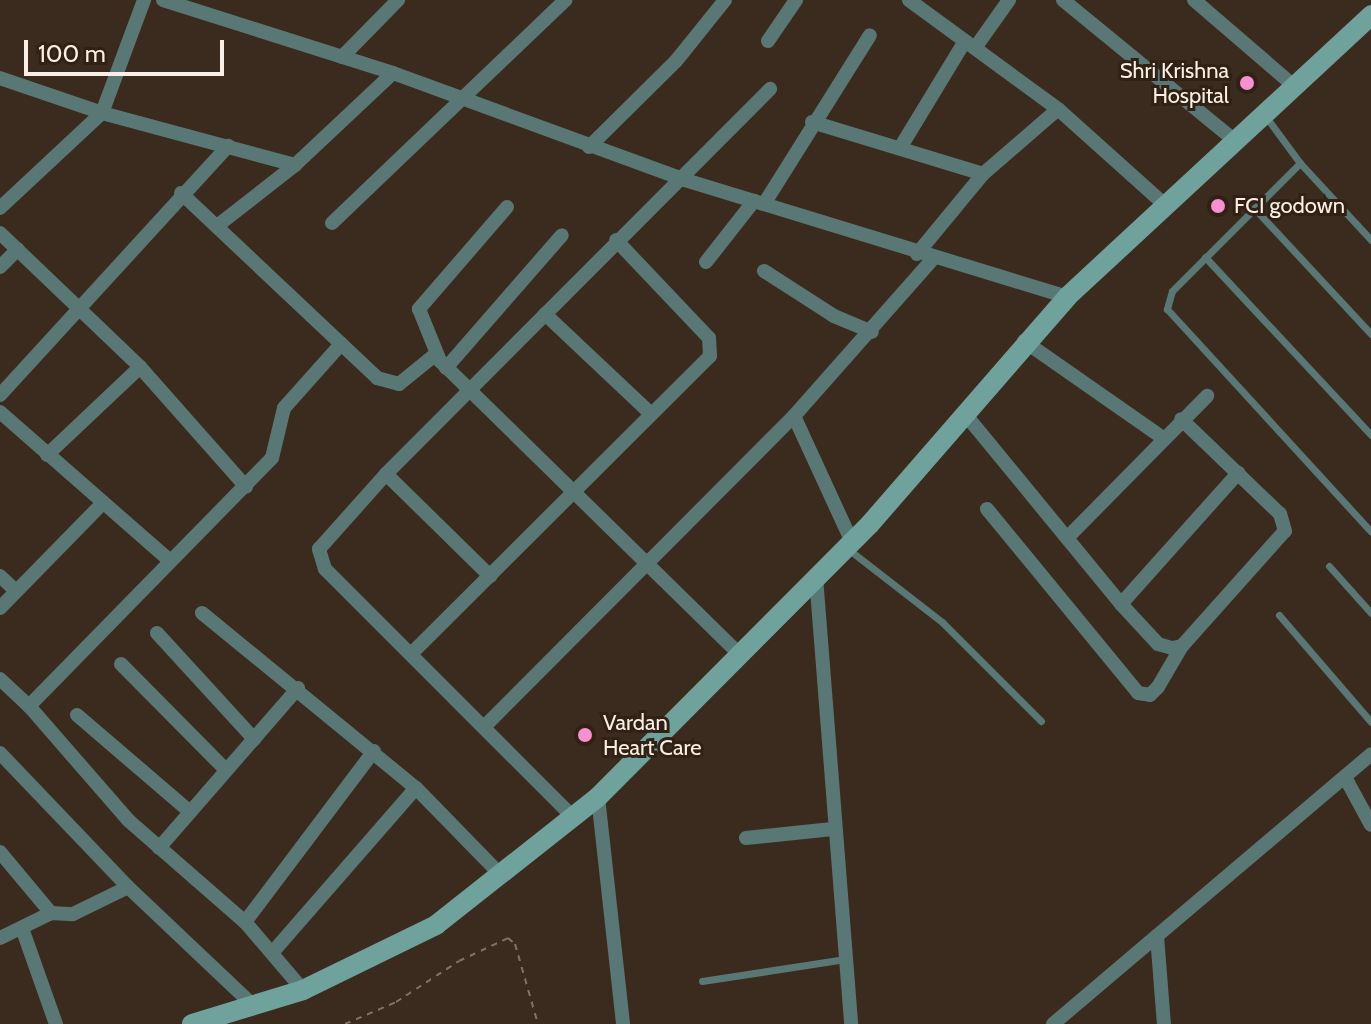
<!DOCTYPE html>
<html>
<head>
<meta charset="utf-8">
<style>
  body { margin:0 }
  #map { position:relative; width:1371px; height:1024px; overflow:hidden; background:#3b2b1e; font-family:Cabin,sans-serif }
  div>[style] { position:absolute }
  .path>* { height:2px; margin-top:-1px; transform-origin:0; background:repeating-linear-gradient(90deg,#817267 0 6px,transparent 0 12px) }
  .lane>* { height:7px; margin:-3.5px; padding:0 3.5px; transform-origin:3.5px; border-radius:3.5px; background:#597875 }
  .street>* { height:14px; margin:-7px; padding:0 7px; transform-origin:7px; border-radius:7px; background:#597875 }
  .secondary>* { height:20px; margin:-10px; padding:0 10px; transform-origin:10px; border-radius:10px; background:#6fa29c }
  .dots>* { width:22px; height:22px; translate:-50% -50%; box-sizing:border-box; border:4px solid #312114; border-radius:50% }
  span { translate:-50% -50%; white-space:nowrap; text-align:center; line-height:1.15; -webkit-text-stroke:6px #312114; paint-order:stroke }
  .poi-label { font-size:22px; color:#faefe6 }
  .right { translate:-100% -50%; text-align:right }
  .left { translate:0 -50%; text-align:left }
  .scale { position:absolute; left:24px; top:40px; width:200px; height:36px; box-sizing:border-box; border:4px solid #faefe6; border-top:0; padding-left:10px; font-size:24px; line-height:28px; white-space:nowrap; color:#faefe6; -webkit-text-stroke:6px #312114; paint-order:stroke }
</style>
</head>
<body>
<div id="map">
  <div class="path">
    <div style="left:345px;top:1024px;width:56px;rotate:-23.3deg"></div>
    <div style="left:396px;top:1002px;width:75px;rotate:-33.1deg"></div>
    <div style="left:459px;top:961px;width:54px;rotate:-25.1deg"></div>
    <div style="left:508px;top:938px;width:9px;rotate:41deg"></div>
    <div style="left:515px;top:944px;width:83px;rotate:74deg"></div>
  </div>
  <div class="lane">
    <div style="left:1266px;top:117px;width:57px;rotate:53.5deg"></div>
    <div style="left:1300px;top:163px;width:105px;rotate:47.3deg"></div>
    <div style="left:1300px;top:163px;width:181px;rotate:135deg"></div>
    <div style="left:1172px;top:291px;width:19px;rotate:106deg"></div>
    <div style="left:1167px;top:309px;width:302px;rotate:47.5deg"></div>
    <div style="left:1254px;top:208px;width:172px;rotate:47.1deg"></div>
    <div style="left:1205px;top:257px;width:243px;rotate:47deg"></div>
    <div style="left:848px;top:549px;width:119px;rotate:37.8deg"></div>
    <div style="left:942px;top:622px;width:140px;rotate:45deg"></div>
    <div style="left:1329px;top:566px;width:63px;rotate:48.2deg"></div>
    <div style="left:1279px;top:615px;width:141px;rotate:49.3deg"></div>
    <div style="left:702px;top:981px;width:145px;rotate:-8.7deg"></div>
  </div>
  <div class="street">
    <div style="left:163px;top:0;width:241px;rotate:17.6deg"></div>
    <div style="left:393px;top:73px;width:311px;rotate:20.1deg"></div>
    <div style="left:685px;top:180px;width:400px;rotate:17deg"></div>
    <div style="left:909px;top:0;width:185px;rotate:36.2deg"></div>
    <div style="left:1058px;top:109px;width:142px;rotate:41.9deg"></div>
    <div style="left:1063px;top:0;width:222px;rotate:39.3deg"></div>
    <div style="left:1194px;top:0;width:133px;rotate:40.7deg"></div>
    <div style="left:768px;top:41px;width:50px;rotate:-55.7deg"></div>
    <div style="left:975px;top:48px;width:59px;rotate:-54.7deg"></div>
    <div style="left:342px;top:57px;width:80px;rotate:-45.5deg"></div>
    <div style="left:0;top:78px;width:108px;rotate:18.9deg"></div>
    <div style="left:102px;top:113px;width:200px;rotate:15.1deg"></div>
    <div style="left:812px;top:122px;width:179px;rotate:16.9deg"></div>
    <div style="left:589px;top:147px;width:122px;rotate:-44.7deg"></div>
    <div style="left:676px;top:61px;width:78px;rotate:-51.2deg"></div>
    <div style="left:900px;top:148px;width:125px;rotate:-58.7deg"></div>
    <div style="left:181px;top:193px;width:270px;rotate:43.3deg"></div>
    <div style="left:377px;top:378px;width:23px;rotate:15deg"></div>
    <div style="left:399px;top:384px;width:48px;rotate:-39deg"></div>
    <div style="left:764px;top:204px;width:199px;rotate:-57.9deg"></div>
    <div style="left:507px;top:207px;width:135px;rotate:130.8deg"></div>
    <div style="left:419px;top:309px;width:56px;rotate:68deg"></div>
    <div style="left:440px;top:361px;width:417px;rotate:44.4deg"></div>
    <div style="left:0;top:208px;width:139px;rotate:-43deg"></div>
    <div style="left:102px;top:113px;width:121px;rotate:-69.6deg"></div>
    <div style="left:332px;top:223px;width:323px;rotate:-43.7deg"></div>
    <div style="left:217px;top:226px;width:99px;rotate:-38deg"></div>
    <div style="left:295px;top:165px;width:134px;rotate:-43.2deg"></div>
    <div style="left:0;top:233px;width:194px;rotate:43.7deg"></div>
    <div style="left:140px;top:367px;width:160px;rotate:48.5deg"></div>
    <div style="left:917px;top:254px;width:104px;rotate:-50.5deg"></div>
    <div style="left:983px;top:174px;width:99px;rotate:-40.9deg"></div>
    <div style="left:706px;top:262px;width:78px;rotate:-51.8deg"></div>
    <div style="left:0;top:267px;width:25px;rotate:-45deg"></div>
    <div style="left:764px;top:271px;width:83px;rotate:32.7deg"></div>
    <div style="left:834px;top:316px;width:41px;rotate:22.8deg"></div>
    <div style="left:545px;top:314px;width:146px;rotate:43.3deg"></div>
    <div style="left:1024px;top:341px;width:169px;rotate:34.9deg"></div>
    <div style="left:446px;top:368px;width:176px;rotate:-48.9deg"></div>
    <div style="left:0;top:395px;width:338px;rotate:-47.5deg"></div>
    <div style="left:0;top:412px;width:226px;rotate:41.2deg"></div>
    <div style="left:965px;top:414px;width:246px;rotate:50.6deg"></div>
    <div style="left:1121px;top:604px;width:54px;rotate:47.2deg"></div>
    <div style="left:1158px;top:644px;width:15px;rotate:16deg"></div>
    <div style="left:1172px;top:648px;width:10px;rotate:-11deg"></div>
    <div style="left:1182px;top:646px;width:154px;rotate:-48.2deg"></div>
    <div style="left:1285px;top:531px;width:18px;rotate:-106deg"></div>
    <div style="left:1280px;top:514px;width:137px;rotate:-136.2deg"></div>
    <div style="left:794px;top:416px;width:139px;rotate:65.3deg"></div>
    <div style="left:47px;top:455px;width:128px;rotate:-43.4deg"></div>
    <div style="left:386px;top:474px;width:146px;rotate:44.4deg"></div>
    <div style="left:987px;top:509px;width:238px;rotate:50.6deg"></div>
    <div style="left:1138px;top:693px;width:12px;rotate:9deg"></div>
    <div style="left:1150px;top:695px;width:11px;rotate:-45deg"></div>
    <div style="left:1158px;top:687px;width:48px;rotate:-59.7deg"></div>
    <div style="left:1069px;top:536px;width:197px;rotate:-45.4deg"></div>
    <div style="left:0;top:576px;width:21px;rotate:43deg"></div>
    <div style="left:816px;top:577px;width:448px;rotate:85.5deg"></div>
    <div style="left:1121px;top:604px;width:176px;rotate:-48.2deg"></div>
    <div style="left:0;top:608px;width:144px;rotate:-45.6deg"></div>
    <div style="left:202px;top:613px;width:276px;rotate:39.3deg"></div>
    <div style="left:416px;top:788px;width:123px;rotate:45.7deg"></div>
    <div style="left:157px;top:633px;width:144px;rotate:47.5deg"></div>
    <div style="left:411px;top:654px;width:422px;rotate:-44.9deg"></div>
    <div style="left:710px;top:356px;width:18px;rotate:-93deg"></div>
    <div style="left:709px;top:338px;width:135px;rotate:-133.5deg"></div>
    <div style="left:121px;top:664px;width:149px;rotate:45.3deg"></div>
    <div style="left:0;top:679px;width:40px;rotate:43deg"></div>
    <div style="left:29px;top:706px;width:347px;rotate:-45.6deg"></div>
    <div style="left:272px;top:458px;width:51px;rotate:-76.5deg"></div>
    <div style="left:284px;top:408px;width:86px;rotate:-48.3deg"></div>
    <div style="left:29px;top:706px;width:151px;rotate:49deg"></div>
    <div style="left:128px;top:820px;width:155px;rotate:41.1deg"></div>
    <div style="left:245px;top:922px;width:89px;rotate:49.5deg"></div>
    <div style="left:77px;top:715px;width:149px;rotate:40.6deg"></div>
    <div style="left:486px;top:725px;width:436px;rotate:-45.1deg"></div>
    <div style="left:794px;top:416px;width:210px;rotate:-48.5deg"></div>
    <div style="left:0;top:753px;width:185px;rotate:46.3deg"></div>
    <div style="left:128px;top:887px;width:173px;rotate:43.4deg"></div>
    <div style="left:1346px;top:779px;width:52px;rotate:61.5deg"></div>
    <div style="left:598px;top:797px;width:228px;rotate:83.7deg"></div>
    <div style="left:573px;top:817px;width:351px;rotate:-135deg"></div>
    <div style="left:325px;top:569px;width:21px;rotate:-107deg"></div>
    <div style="left:319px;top:549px;width:101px;rotate:-48.2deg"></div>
    <div style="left:386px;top:474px;width:544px;rotate:-45.07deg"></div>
    <div style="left:746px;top:838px;width:87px;rotate:-5.9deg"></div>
    <div style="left:159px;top:848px;width:212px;rotate:-49deg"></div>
    <div style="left:0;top:852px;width:80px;rotate:50.1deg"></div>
    <div style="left:245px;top:922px;width:214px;rotate:-53deg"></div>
    <div style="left:23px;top:931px;width:99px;rotate:70.5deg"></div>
    <div style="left:1157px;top:936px;width:88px;rotate:85.5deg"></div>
    <div style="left:0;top:938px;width:57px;rotate:-26.1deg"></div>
    <div style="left:51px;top:913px;width:22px;rotate:3deg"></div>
    <div style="left:73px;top:914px;width:61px;rotate:-26.1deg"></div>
    <div style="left:272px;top:953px;width:219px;rotate:-48.9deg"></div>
    <div style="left:1053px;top:1024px;width:417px;rotate:-40.3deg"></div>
  </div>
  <div class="secondary">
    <div style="left:192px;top:1024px;width:116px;rotate:-17deg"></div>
    <div style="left:303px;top:990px;width:148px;rotate:-26deg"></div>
    <div style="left:436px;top:925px;width:206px;rotate:-38.3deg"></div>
    <div style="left:598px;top:797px;width:385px;rotate:-45.1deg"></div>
    <div style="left:870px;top:524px;width:301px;rotate:-49deg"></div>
    <div style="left:1067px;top:297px;width:415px;rotate:-42.8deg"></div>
  </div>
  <div class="dots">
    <div style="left:1247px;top:83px;background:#f690d0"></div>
    <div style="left:1218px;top:206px;background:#f690d0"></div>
    <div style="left:585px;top:735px;background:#f690d0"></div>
  </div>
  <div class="poi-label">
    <span class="right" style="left:1229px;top:83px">Shri Krishna<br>Hospital</span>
    <span class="left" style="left:1234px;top:206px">FCI godown</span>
    <span class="left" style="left:603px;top:735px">Vardan<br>Heart Care</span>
  </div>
  <div class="scale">100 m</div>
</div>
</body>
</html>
